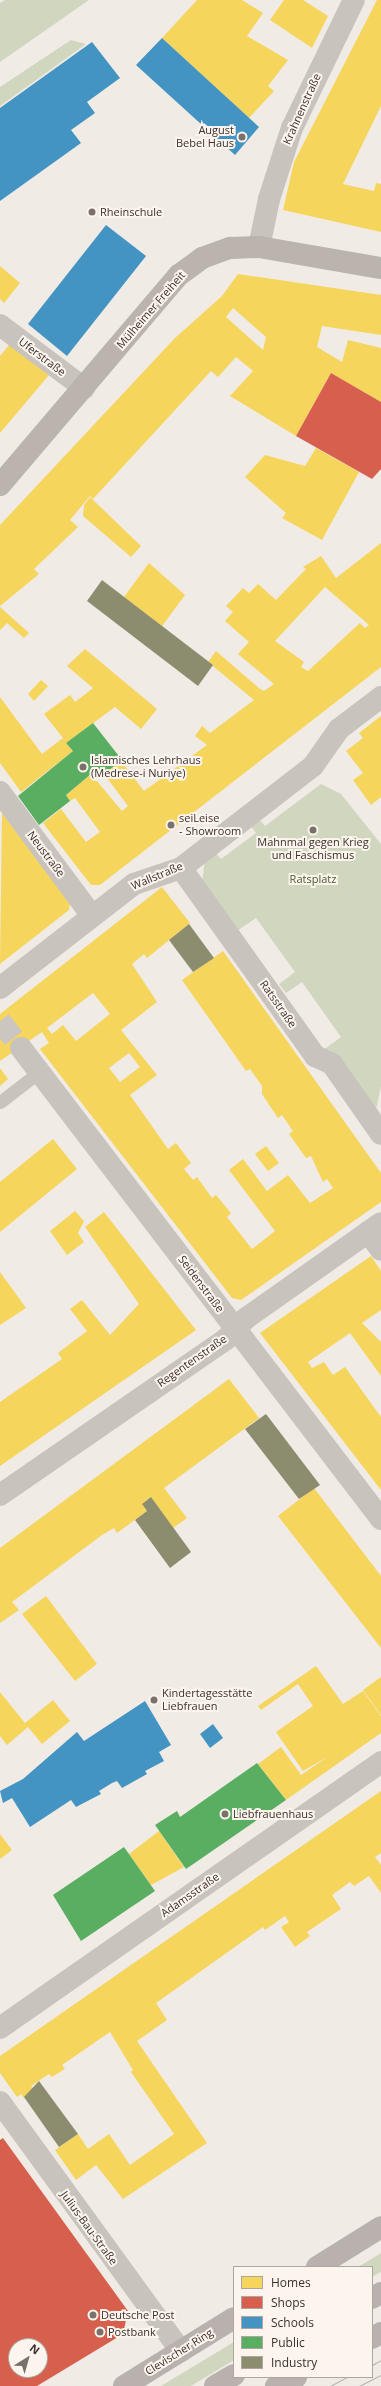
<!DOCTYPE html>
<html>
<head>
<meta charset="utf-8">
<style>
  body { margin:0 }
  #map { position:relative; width:381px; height:2386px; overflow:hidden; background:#f0ebe5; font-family:"Open Sans",sans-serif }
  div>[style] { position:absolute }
  .green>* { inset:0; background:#d1d6bf }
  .homes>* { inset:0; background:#f6d55c }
  .shops>* { inset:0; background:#d6604d }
  .schools>* { inset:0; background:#4393c3 }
  .public>* { inset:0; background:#5aae61 }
  .industry>* { inset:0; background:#8c8c6e }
  .street-tunnel>* { height:22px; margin-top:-11px; transform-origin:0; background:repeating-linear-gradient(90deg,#ccc6c0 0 22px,transparent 0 33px) }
  .lane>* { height:13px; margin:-6.5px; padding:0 6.5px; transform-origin:6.5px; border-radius:6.5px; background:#c9c3be }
  .street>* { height:22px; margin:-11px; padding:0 11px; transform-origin:11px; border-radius:11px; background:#c9c3be }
  .secondary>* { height:22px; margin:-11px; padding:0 11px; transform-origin:11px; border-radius:11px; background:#bab3ae }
  .primary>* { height:22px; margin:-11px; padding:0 11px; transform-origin:11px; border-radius:11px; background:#b8b1ad }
  .tram>* { height:1px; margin:-0.5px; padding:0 0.5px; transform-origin:0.5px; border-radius:0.5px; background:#b1aca8 }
  .dots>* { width:11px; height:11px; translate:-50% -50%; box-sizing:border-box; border:2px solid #fbf5ee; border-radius:50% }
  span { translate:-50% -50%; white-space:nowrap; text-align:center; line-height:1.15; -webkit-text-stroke:4px #fbf5ee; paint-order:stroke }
  .street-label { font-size:11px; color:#3b302b }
  .poi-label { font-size:11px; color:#3b302b }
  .right { translate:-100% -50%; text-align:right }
  .left { translate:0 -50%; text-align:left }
  .park-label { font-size:11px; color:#4a5a2e }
  .legend { position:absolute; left:233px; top:2266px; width:140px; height:112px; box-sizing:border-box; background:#fbf5ee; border:1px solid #aea6a0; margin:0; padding:5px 7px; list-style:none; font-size:12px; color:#3b302b }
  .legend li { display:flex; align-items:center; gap:8px; height:20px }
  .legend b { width:20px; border:1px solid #aea6a0 }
  .north { position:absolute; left:8px; top:2338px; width:40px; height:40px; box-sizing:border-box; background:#fbf5ee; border:1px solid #aea6a0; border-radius:50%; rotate:37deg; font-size:11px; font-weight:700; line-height:16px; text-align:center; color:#3b302b }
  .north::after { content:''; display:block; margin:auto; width:14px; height:18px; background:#7a716c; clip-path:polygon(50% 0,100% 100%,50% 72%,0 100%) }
</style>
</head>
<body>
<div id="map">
  <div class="green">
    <div style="clip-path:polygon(5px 0,89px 0,0 62px,0 3px)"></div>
    <div style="clip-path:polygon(71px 40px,86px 44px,0 106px,0 87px)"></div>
    <div style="clip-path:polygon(321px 784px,341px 794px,381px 844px,381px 1086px,376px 1110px,322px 1051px,341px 1037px,302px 982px,286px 993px,279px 984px,295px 972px,256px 918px,237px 931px,202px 883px,205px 859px,215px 852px,221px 859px,256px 833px,250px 825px,259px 819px,265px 826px)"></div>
    <div style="clip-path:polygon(381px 2253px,381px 2272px,372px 2277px,372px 2267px,358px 2267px)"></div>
    <div style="clip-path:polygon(234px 2342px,234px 2360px,191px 2386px,161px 2386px)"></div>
  </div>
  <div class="homes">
    <div style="clip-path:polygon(197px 0,242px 0,263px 13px,247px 36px,288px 60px,268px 86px,274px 91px,249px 118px,162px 38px)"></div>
    <div style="clip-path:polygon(284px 0,303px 0,328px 16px,312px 48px,270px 20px)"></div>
    <div style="clip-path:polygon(377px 0,381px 0,381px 106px,343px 184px,374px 191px,376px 183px,381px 184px,381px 232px,283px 210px,294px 162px)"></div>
    <div style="clip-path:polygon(0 266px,20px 283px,4px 303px,0 299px)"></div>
    <div style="clip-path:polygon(evenodd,238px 274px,381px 295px,381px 335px,322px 326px,317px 347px,342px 362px,348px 340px,381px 348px,381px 402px,331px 373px,296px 436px,230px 396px,253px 371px,236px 357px,218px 377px,211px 371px,93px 499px,90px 496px,70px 520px,78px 527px,34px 569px,39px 574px,0 606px,0 525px,175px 338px,222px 296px,238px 274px,233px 308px,266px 337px,263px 350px,226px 317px,233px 308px)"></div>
    <div style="clip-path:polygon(10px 344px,49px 375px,0 433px,0 356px)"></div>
    <div style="clip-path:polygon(316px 448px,359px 472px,322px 540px,282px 518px,286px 513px,245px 477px,265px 455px,305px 466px)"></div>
    <div style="clip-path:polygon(90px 497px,141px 546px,131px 557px,83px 516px,84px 505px)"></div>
    <div style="clip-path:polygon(evenodd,381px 543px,381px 667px,100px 885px,91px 885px,43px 823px,61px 809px,86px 842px,100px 832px,75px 798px,70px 801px,66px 795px,91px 774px,122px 811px,128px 806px,104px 774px,121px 761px,144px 791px,207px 745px,195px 736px,202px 726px,210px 733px,254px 700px,208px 662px,216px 651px,260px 689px,264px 691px,274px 684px,238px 654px,249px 642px,225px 621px,233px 612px,226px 606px,243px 588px,249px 593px,258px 584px,276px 600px,306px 569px,303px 567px,321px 556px,336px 578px,381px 543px,325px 587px,369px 625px,365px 628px,360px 623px,308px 671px,301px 667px,304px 662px,275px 641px,325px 587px)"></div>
    <div style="clip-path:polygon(149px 563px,185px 595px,162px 626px,124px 597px)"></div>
    <div style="clip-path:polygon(0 607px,29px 633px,24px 638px,7px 623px,0 630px)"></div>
    <div style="clip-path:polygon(85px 649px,157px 709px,141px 729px,115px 707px,66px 743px,73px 751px,21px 792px,0 763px,0 697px,42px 754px,63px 738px,44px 714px,70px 695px,75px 702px,93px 688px,67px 666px)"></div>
    <div style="clip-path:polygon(41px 680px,48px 686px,34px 701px,28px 694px)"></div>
    <div style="clip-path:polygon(381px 716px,381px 797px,371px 805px,353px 780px,363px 773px,346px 751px,363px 738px,359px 733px)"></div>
    <div style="clip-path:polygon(2px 813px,70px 902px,69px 910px,0 964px)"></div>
    <div style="clip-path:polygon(evenodd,162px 887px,190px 923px,147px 958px,144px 954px,132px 964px,157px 1002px,121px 1030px,157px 1075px,130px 1095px,168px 1149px,176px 1143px,191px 1163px,184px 1169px,193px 1180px,197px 1177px,212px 1198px,216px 1195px,231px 1213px,227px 1217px,252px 1249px,275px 1231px,229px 1170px,243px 1159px,267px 1191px,288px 1175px,310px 1203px,333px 1188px,327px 1179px,323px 1182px,311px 1156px,306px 1158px,289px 1134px,293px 1131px,282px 1115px,278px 1118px,262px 1094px,262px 1086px,250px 1069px,246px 1071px,182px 980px,223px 951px,381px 1173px,381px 1202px,241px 1300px,232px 1298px,40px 1049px,49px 1043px,42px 1032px,0 1061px,0 1014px,162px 887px,93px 993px,110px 1014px,76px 1041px,63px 1025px,52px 1034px,47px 1028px,93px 993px,162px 887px,129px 1053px,140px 1067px,120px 1082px,109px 1068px,129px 1053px)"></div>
    <div style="clip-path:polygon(0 1068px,8px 1079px,0 1086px)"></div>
    <div style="clip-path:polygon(53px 1139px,77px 1169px,0 1232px,0 1182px)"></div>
    <div style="clip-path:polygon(266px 1146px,279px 1163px,268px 1171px,255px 1154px)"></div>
    <div style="clip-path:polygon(75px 1211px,84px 1221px,78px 1233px,84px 1242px,67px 1255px,50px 1231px)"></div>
    <div style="clip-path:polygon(104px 1212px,196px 1330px,0 1466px,0 1402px,62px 1359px,58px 1353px,87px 1331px,70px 1309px,82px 1300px,110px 1335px,139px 1304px,85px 1227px)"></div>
    <div style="clip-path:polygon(371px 1256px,381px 1271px,381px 1310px,362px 1323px,381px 1342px,381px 1376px,350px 1333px,308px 1362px,312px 1368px,324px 1362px,333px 1375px,345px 1367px,381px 1417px,381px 1490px,260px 1333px)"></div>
    <div style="clip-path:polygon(0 1272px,26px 1308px,0 1325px)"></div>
    <div style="clip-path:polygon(229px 1379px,259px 1418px,164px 1488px,187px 1518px,173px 1528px,151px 1497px,142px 1504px,147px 1511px,117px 1533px,114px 1528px,102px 1535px,12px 1602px,19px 1610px,0 1623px,0 1548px)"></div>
    <div style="clip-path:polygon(314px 1488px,381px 1576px,381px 1648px,278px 1516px)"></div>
    <div style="clip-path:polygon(46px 1596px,97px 1664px,75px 1681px,22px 1614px)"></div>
    <div style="clip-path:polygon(316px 1666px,343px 1704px,363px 1691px,381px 1716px,381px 1733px,286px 1800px,258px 1764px,281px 1747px,301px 1775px,329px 1756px,303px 1771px,276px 1732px,313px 1706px,298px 1684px,261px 1710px,258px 1706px)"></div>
    <div style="clip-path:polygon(381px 1677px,381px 1715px,363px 1690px)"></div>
    <div style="clip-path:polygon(0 1692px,25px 1723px,53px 1700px,70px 1721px,42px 1744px,28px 1727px,7px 1745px,0 1736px)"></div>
    <div style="clip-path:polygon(381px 1791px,381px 1853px,375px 1857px,381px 1865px,381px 1893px,369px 1876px,354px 1886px,350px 1882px,332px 1895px,341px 1909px,307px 1932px,310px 1936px,295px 1947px,281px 1927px,289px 1922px,285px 1916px,265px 1930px,263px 1927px,156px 2003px,167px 2020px,137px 2041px,207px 2143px,123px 2199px,96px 2165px,76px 2180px,55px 2150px,78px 2134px,88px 2149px,109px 2134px,130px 2165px,174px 2134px,131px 2072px,133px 2070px,110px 2032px,62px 2065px,65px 2069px,52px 2077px,49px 2074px,31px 2086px,34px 2090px,24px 2098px,21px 2094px,17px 2097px,0 2073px,0 2056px)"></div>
    <div style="clip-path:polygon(159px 1831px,184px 1867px,151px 1885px,129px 1854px)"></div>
    <div style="clip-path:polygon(0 1834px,12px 1850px,0 1859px)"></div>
  </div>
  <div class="shops">
    <div style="clip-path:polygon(331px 373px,381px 402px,381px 469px,372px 479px,296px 436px)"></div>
    <div style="clip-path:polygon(evenodd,3px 2138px,128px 2311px,123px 2334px,37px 2386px,0 2386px,0 2140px,3px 2138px,16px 2346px,40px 2346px,40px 2370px,16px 2370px,16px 2346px)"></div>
  </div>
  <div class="schools">
    <div style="clip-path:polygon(162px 38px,259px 127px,235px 155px,212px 134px,215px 132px,204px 123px,202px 125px,136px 65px)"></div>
    <div style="clip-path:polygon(92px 42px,120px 78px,87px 102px,95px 113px,71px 130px,81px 143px,0 201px,0 108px)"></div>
    <div style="clip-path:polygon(106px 225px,146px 256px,67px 356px,28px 324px)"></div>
    <div style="clip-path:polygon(145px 1701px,171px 1745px,159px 1752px,164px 1761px,145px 1771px,147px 1774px,122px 1788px,117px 1781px,112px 1783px,99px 1791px,101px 1794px,76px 1807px,71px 1800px,30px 1827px,12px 1798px,3px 1803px,0 1791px,23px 1779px,77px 1732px,84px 1741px)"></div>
    <div style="clip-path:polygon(213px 1724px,223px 1738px,210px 1748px,200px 1734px)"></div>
  </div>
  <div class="public">
    <div style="clip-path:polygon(93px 723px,122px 760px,96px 780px,91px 774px,66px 795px,70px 801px,39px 825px,18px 796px,73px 751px,66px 743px)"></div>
    <div style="clip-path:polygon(257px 1763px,286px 1800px,186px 1869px,155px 1825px,177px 1811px,180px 1817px)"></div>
    <div style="clip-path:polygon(124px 1847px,155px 1891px,81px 1941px,53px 1895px)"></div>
  </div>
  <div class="industry">
    <div style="clip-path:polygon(102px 580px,213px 665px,198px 686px,87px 601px)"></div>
    <div style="clip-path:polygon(189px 924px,214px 958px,193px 972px,169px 940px)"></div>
    <div style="clip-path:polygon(266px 1414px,320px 1485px,299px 1499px,245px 1429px)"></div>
    <div style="clip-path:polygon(151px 1497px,191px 1552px,170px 1568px,135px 1520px,147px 1511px,142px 1504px)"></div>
    <div style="clip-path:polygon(39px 2081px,78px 2134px,59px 2147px,24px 2097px)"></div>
  </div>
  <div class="street-tunnel">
    <div style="left:0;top:1021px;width:34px;rotate:52deg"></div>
  </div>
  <div class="lane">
    <div style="left:0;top:1102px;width:49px;rotate:-37.6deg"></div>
  </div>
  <div class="street">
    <div style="left:259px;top:247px;width:49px;rotate:-78.2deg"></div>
    <div style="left:269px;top:199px;width:75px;rotate:-72.1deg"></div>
    <div style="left:292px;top:128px;width:142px;rotate:-64.2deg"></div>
    <div style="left:0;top:325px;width:105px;rotate:36.9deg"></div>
    <div style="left:0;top:792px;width:154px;rotate:53.4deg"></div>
    <div style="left:181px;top:868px;width:231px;rotate:54.5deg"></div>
    <div style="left:315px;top:1056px;width:19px;rotate:25deg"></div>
    <div style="left:332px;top:1064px;width:85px;rotate:55deg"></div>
    <div style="left:0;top:988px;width:170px;rotate:-37.8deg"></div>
    <div style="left:134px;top:884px;width:50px;rotate:-18.8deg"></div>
    <div style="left:181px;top:868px;width:167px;rotate:-37.7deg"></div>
    <div style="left:313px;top:766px;width:45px;rotate:-54.9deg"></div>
    <div style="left:339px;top:729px;width:53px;rotate:-37.3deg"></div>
    <div style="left:21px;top:1048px;width:593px;rotate:52.61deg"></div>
    <div style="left:368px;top:1232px;width:22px;rotate:54deg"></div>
    <div style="left:0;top:1495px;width:275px;rotate:-34.6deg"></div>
    <div style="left:226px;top:1339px;width:28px;rotate:-46deg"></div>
    <div style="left:245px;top:1319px;width:166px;rotate:-35.2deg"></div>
    <div style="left:0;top:2028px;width:465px;rotate:-34.9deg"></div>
    <div style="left:0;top:2102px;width:308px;rotate:54deg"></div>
  </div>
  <div class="secondary">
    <div style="left:0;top:485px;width:276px;rotate:-49.6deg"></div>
    <div style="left:179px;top:275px;width:29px;rotate:-36deg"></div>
    <div style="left:202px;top:258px;width:30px;rotate:-20deg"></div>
    <div style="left:230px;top:248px;width:29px;rotate:-2deg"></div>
    <div style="left:259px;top:247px;width:124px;rotate:9.8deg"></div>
  </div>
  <div class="primary">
    <div style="left:317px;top:2267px;width:75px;rotate:-32deg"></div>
    <div style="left:372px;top:2298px;width:10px;rotate:-29deg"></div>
    <div style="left:372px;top:2338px;width:10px;rotate:-29deg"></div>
    <div style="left:124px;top:2386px;width:129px;rotate:-31.7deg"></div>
    <div style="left:215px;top:2386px;width:22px;rotate:-30deg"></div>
    <div style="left:276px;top:2386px;width:22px;rotate:-24deg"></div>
  </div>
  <div class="tram">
    <div style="left:372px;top:2365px;width:10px;rotate:-29deg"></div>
    <div style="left:330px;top:2386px;width:19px;rotate:-28deg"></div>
    <div style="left:359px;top:2386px;width:25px;rotate:-27deg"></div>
  </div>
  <div class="dots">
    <div style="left:242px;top:137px;background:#7a716c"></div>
    <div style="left:92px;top:212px;background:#7a716c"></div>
    <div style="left:83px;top:767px;background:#7a716c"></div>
    <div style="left:171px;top:825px;background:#7a716c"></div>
    <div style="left:313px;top:830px;background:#7a716c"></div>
    <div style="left:154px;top:1700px;background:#7a716c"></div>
    <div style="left:225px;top:1814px;background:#7a716c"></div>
    <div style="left:93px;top:2315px;background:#7a716c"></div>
    <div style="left:100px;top:2332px;background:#7a716c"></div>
  </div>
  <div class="street-label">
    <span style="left:302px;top:109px;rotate:-66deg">Krahnenstraße</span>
    <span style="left:151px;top:310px;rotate:-49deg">Mülheimer Freiheit</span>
    <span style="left:42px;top:357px;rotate:37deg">Uferstraße</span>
    <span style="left:46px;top:854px;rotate:53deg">Neustraße</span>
    <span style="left:157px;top:876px;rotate:-23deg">Wallstraße</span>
    <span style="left:278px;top:1004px;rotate:55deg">Ratsstraße</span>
    <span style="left:201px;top:1284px;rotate:53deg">Seidenstraße</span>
    <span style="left:192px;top:1361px;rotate:-35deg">Regentenstraße</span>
    <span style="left:190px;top:1895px;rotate:-35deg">Adamsstraße</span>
    <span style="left:89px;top:2228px;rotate:54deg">Julius-Bau-Straße</span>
    <span style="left:179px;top:2352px;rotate:-32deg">Clevischer Ring</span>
  </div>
  <div class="poi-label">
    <span class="right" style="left:234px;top:137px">August<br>Bebel Haus</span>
    <span class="left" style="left:100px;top:212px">Rheinschule</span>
    <span class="left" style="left:91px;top:767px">Islamisches Lehrhaus<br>(Medrese-i Nuriye)</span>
    <span class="left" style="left:179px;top:825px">seiLeise<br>- Showroom</span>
    <span style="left:313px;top:849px">Mahnmal gegen Krieg<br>und Faschismus</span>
    <span class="left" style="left:162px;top:1700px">Kindertagesstätte<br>Liebfrauen</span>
    <span class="left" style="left:233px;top:1814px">Liebfrauenhaus</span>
    <span class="left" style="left:101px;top:2315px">Deutsche Post</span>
    <span class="left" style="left:108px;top:2332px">Postbank</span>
  </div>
  <div class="park-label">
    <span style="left:313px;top:879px">Ratsplatz</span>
  </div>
  <ul class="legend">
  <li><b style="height:11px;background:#f6d55c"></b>Homes</li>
  <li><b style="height:11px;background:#d6604d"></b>Shops</li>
  <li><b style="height:11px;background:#4393c3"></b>Schools</li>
  <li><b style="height:11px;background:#5aae61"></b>Public</li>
  <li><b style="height:11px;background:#8c8c6e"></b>Industry</li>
  </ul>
  <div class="north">N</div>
</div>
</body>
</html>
